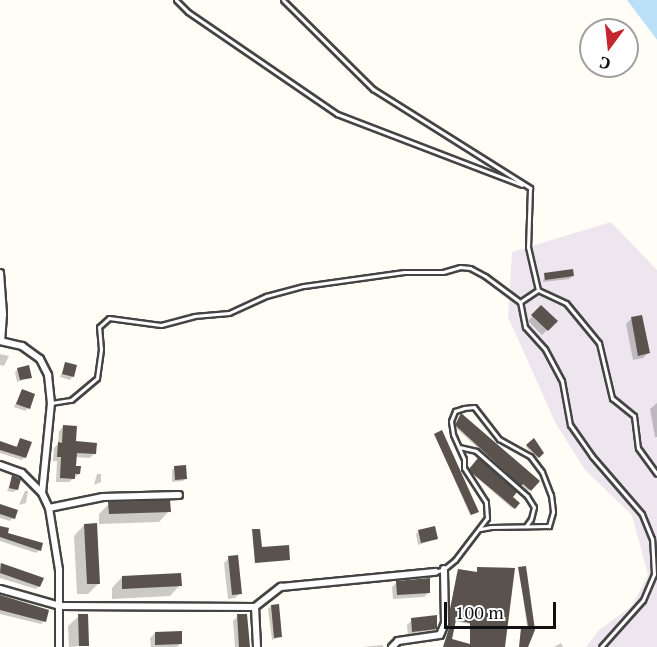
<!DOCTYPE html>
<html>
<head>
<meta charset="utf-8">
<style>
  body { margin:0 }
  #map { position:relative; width:657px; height:647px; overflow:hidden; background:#fffdf5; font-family:"PT Serif",serif }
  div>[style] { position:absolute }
  .industrial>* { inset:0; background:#eee6ef }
  .water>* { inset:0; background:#b9e0f7 }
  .shadow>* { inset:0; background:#0003 }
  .building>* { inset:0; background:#5a524d }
  .roads { filter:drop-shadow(2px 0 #444) drop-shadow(-2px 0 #444) drop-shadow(0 2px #444) drop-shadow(0 -2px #444) }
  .lane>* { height:3px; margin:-1.5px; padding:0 1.5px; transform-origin:1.5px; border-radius:1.5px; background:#fff }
  .street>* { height:6px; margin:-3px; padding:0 3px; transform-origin:3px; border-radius:3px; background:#fff }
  span { translate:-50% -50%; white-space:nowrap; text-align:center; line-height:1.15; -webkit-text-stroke:6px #fff; paint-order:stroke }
  .north { position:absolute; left:579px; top:18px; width:60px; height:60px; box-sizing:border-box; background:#fff; border:2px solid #a0a0a0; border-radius:50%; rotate:195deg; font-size:16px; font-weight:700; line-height:24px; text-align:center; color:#111 }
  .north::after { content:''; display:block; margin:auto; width:21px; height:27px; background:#c4262e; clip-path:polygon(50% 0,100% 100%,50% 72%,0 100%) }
  .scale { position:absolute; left:444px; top:602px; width:112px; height:27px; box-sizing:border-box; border:3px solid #111; border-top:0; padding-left:8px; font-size:18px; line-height:21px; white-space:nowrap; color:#111; -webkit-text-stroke:4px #fff; paint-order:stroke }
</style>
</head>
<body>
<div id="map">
  <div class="industrial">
    <div style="clip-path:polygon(611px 222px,657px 270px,657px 647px,586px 647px,599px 630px,632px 606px,648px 575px,632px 515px,585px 470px,555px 422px,508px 317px,512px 252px)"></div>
  </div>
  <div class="water">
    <div style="clip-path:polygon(627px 0,657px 0,657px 40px,655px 37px)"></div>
  </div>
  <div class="shadow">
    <div style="clip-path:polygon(545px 274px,572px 276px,569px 279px,543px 282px)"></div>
    <div style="clip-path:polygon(541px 307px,556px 321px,542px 335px,528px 321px)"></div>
    <div style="clip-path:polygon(631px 319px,648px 353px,643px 358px,633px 360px,626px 324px)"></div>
    <div style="clip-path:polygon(0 354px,9px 356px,4px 366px,0 365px)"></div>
    <div style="clip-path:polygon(66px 364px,73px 376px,70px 380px,60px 377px)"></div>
    <div style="clip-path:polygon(18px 369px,30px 377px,17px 382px,15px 372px)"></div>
    <div style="clip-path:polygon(22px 391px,28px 408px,25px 411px,14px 407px)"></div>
    <div style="clip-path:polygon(657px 403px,657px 437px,655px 437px,650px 409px)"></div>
    <div style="clip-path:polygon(460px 416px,538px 481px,528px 491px,521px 484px,519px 486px,455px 427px)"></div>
    <div style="clip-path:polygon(64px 426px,75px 443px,94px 454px,90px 458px,75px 457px,74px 467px,79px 474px,69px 482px,56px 482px,57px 461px,53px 461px,54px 448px,58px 444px,59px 431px)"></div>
    <div style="clip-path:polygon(435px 435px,476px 512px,470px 515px)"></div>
    <div style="clip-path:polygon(20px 440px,25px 457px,22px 460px,0 453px,0 443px,15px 448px)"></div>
    <div style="clip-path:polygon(533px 440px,543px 453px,537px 458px,526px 447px)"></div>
    <div style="clip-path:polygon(478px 460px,518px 503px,513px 509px,469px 471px)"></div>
    <div style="clip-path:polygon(175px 467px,186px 478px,183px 481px,172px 482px,172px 470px)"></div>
    <div style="clip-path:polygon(97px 474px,101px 474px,101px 482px,94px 485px)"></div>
    <div style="clip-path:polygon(13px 477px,17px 489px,14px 492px,7px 491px)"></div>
    <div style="clip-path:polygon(25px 491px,28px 491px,26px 503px,19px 505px)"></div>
    <div style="clip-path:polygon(109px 504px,169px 511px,159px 522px,99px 524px,99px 514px)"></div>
    <div style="clip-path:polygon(0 506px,13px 518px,10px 521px,0 518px)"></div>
    <div style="clip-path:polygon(84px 525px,99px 583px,88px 594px,77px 594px,74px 536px)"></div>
    <div style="clip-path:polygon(0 528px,6px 534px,39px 550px,36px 553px,0 541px)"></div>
    <div style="clip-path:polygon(419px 531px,436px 539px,418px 545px,416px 534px)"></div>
    <div style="clip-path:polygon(229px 558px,240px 593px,235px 598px,228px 599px,224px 563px)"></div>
    <div style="clip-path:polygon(0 564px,15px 568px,39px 586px,36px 589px,0 578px)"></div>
    <div style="clip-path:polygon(evenodd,478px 568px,503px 647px,443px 647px,450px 627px,450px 611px,457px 572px,477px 573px,478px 568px,454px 621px,470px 624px,470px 645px,450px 640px,454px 621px)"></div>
    <div style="clip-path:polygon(519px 568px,533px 630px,527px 647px,520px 647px,521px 630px,527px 627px)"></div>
    <div style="clip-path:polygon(122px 577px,180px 585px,170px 596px,112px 599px,112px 588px)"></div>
    <div style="clip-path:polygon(397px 582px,429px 592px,424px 597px,393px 599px,392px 587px)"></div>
    <div style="clip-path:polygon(0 597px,44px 621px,41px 624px,0 614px)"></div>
    <div style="clip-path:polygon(271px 606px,281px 636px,272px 640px,268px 609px)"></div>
    <div style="clip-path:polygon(79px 616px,88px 645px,69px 647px,68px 626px)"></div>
    <div style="clip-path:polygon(238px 616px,248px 647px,235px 647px,233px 621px)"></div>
    <div style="clip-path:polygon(412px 620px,435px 629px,430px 634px,408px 636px,407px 625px)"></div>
    <div style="clip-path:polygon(155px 633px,180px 644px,177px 647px,151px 647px,150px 638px)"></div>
    <div style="clip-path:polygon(561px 643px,563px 647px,554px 647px)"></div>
    <div style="clip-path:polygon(383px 645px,383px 647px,362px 647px)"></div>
  </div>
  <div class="building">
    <div style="clip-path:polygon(573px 269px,574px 276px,545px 280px,544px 273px)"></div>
    <div style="clip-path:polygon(541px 305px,558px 321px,548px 331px,531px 315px)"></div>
    <div style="clip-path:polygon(642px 315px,650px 353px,638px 356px,631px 317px)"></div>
    <div style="clip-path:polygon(65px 362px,77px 365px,74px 377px,62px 374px)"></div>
    <div style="clip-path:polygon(29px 365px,32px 378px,20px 380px,17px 368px)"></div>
    <div style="clip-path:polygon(22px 389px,35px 394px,30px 409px,16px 404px)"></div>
    <div style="clip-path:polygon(461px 413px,540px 481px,531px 491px,523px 484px,521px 486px,455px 425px)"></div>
    <div style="clip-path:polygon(63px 425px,77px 426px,76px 441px,97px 443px,96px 454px,77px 453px,76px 466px,81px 466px,80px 474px,75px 474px,75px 479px,60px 478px,61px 457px,57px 457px,58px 442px,62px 443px)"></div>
    <div style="clip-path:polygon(442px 430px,479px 512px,471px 515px,434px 434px)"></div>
    <div style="clip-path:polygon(20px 438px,32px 442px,26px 458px,0 450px,0 441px,17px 447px)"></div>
    <div style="clip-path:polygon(534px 438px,544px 453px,539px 458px,526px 445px)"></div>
    <div style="clip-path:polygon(478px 458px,517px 492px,513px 497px,520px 503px,515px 509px,472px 473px,469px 469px)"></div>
    <div style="clip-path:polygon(186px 465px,187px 479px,175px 480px,174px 466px)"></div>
    <div style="clip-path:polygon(12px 475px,21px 479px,18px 490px,9px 488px)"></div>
    <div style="clip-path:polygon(170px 500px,171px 512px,109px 514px,108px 502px)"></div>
    <div style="clip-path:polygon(0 504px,18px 510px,15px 519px,0 514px)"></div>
    <div style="clip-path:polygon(97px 523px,100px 584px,87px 584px,84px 524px)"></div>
    <div style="clip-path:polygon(0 526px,9px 528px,8px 533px,43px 543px,41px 551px,0 537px)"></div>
    <div style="clip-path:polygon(435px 526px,438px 539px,421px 543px,418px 530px)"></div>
    <div style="clip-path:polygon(252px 529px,260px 529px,262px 547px,289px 545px,290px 560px,255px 563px)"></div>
    <div style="clip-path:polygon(238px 555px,242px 594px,232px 595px,228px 556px)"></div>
    <div style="clip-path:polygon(1px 563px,44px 578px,40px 587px,0 573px)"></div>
    <div style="clip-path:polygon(526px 566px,535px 630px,528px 647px,519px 647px,521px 628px,528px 626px,518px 567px)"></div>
    <div style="clip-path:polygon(evenodd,477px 567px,515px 568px,505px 647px,443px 647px,450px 625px,450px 609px,458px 569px,477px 572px,477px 567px,456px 620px,470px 623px,470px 644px,452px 639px,456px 620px)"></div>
    <div style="clip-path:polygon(181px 573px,182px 586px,122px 589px,122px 576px)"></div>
    <div style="clip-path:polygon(430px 578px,430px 593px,397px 595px,396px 581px)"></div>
    <div style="clip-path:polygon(0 595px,49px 610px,46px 622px,0 610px)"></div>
    <div style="clip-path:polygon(279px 604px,282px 637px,274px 638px,271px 605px)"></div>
    <div style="clip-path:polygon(78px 614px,88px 614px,89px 646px,79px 646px)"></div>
    <div style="clip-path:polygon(237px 614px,247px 614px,250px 647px,239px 647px)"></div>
    <div style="clip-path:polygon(437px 615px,437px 629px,412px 632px,411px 618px)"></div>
    <div style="clip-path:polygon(182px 631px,182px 644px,155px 645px,155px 632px)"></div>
  </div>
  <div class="roads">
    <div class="lane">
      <div style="left:176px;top:0;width:17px;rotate:45deg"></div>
      <div style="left:188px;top:12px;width:181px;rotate:34.4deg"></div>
      <div style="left:337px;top:114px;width:198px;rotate:21deg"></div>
      <div style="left:283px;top:0;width:127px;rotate:44.7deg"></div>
      <div style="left:373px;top:89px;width:186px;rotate:32.2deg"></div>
      <div style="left:530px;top:188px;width:59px;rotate:91.9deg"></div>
      <div style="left:528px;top:247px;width:44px;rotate:76.9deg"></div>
      <div style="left:51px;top:403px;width:20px;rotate:-9deg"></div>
      <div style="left:71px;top:400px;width:34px;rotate:-40deg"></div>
      <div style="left:97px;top:378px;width:29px;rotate:-82deg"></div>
      <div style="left:101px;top:349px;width:22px;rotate:-95deg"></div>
      <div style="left:99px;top:327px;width:13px;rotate:-42deg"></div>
      <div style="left:109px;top:318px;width:52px;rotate:7.7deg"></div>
      <div style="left:161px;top:325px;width:34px;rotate:-15deg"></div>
      <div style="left:194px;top:316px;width:35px;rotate:-5deg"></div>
      <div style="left:229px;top:313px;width:41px;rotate:-24.7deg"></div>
      <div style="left:266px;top:296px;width:39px;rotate:-15deg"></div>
      <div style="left:304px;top:286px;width:101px;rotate:-8deg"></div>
      <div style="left:404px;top:272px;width:39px"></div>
      <div style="left:443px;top:272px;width:18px;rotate:-16deg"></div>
      <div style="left:460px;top:267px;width:10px;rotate:6deg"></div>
      <div style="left:470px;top:268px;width:17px;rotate:28deg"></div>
      <div style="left:485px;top:276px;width:44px;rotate:36.6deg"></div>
      <div style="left:459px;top:447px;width:17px;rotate:13deg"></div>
      <div style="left:476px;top:451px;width:68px;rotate:41.4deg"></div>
      <div style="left:527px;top:496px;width:13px;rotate:58deg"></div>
      <div style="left:534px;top:507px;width:12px;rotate:104deg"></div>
      <div style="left:531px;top:519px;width:9px;rotate:126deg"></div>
      <div style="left:435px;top:572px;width:9px;rotate:-18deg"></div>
      <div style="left:444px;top:569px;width:14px;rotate:-39deg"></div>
      <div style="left:455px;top:560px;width:53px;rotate:-52.7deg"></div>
      <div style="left:487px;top:518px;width:16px;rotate:-94deg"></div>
      <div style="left:486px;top:502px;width:40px;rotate:-122.9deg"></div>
      <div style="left:464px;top:468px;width:9px;rotate:-90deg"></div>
      <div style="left:464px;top:459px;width:27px;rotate:-114deg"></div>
      <div style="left:453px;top:434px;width:13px;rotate:-99deg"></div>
      <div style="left:451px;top:421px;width:11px;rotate:-68deg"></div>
      <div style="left:455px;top:411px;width:9px;rotate:-18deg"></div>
      <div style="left:464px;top:408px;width:10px;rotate:-6deg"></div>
      <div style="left:474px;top:407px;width:41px;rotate:52deg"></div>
      <div style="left:499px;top:439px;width:35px;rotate:29deg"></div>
      <div style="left:530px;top:456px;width:20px;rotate:53deg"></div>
      <div style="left:542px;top:472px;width:25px;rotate:69deg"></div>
      <div style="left:551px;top:495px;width:17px;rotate:83deg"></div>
      <div style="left:553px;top:512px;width:15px;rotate:106deg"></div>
      <div style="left:549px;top:526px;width:58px;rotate:179deg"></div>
      <div style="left:491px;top:527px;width:11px;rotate:170deg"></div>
      <div style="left:601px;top:647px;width:63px;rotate:-48.2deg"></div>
      <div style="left:643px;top:600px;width:28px;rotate:-67deg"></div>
      <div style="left:654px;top:574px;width:35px;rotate:-93deg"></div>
      <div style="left:652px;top:539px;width:27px;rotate:-112deg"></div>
      <div style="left:642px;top:514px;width:77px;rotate:-130.8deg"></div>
      <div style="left:592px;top:456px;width:38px;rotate:-125deg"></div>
      <div style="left:570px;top:425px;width:45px;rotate:-100.3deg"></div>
      <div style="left:562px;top:381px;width:36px;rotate:-118deg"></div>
      <div style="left:545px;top:349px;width:30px;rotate:-132deg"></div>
      <div style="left:525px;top:327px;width:25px;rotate:-101deg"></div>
      <div style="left:520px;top:302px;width:22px;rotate:-34deg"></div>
      <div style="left:538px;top:290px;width:31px;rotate:25deg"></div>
      <div style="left:566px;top:303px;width:52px;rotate:50.5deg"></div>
      <div style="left:599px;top:343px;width:57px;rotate:76.7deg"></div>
      <div style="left:612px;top:398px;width:28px;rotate:39deg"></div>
      <div style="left:634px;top:416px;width:32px;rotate:83deg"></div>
      <div style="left:638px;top:448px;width:32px;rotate:54deg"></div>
    </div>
    <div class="street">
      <div style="left:0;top:273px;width:41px;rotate:85.8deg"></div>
      <div style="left:3px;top:314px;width:27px;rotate:94deg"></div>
      <div style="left:0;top:341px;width:23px;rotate:13deg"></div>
      <div style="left:22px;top:346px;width:22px;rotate:36deg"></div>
      <div style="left:40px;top:359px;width:18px;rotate:63deg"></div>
      <div style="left:48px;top:375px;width:28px;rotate:84deg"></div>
      <div style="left:51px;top:403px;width:90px;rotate:95.7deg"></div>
      <div style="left:42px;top:493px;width:17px;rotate:65deg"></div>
      <div style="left:49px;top:508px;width:63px;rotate:80.8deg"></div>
      <div style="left:59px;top:570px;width:77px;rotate:90deg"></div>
      <div style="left:0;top:465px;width:23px;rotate:20deg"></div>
      <div style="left:22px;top:473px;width:28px;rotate:45deg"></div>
      <div style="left:49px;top:508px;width:55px;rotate:-11.5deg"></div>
      <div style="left:103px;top:497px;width:76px;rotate:-1.5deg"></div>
      <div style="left:0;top:589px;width:62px;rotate:15.8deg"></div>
      <div style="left:60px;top:606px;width:195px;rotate:0.3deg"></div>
      <div style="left:255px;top:607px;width:33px;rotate:-38deg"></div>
      <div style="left:281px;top:587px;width:155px;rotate:-5.6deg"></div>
      <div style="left:255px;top:607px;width:40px;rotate:87.1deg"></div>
      <div style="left:392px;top:647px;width:8px;rotate:-45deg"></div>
      <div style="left:398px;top:641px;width:42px;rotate:-8.1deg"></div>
      <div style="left:440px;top:635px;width:13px;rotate:-67deg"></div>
      <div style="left:445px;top:623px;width:54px;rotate:-91.1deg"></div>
    </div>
  </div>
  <div class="north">С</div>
  <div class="scale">100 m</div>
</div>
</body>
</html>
